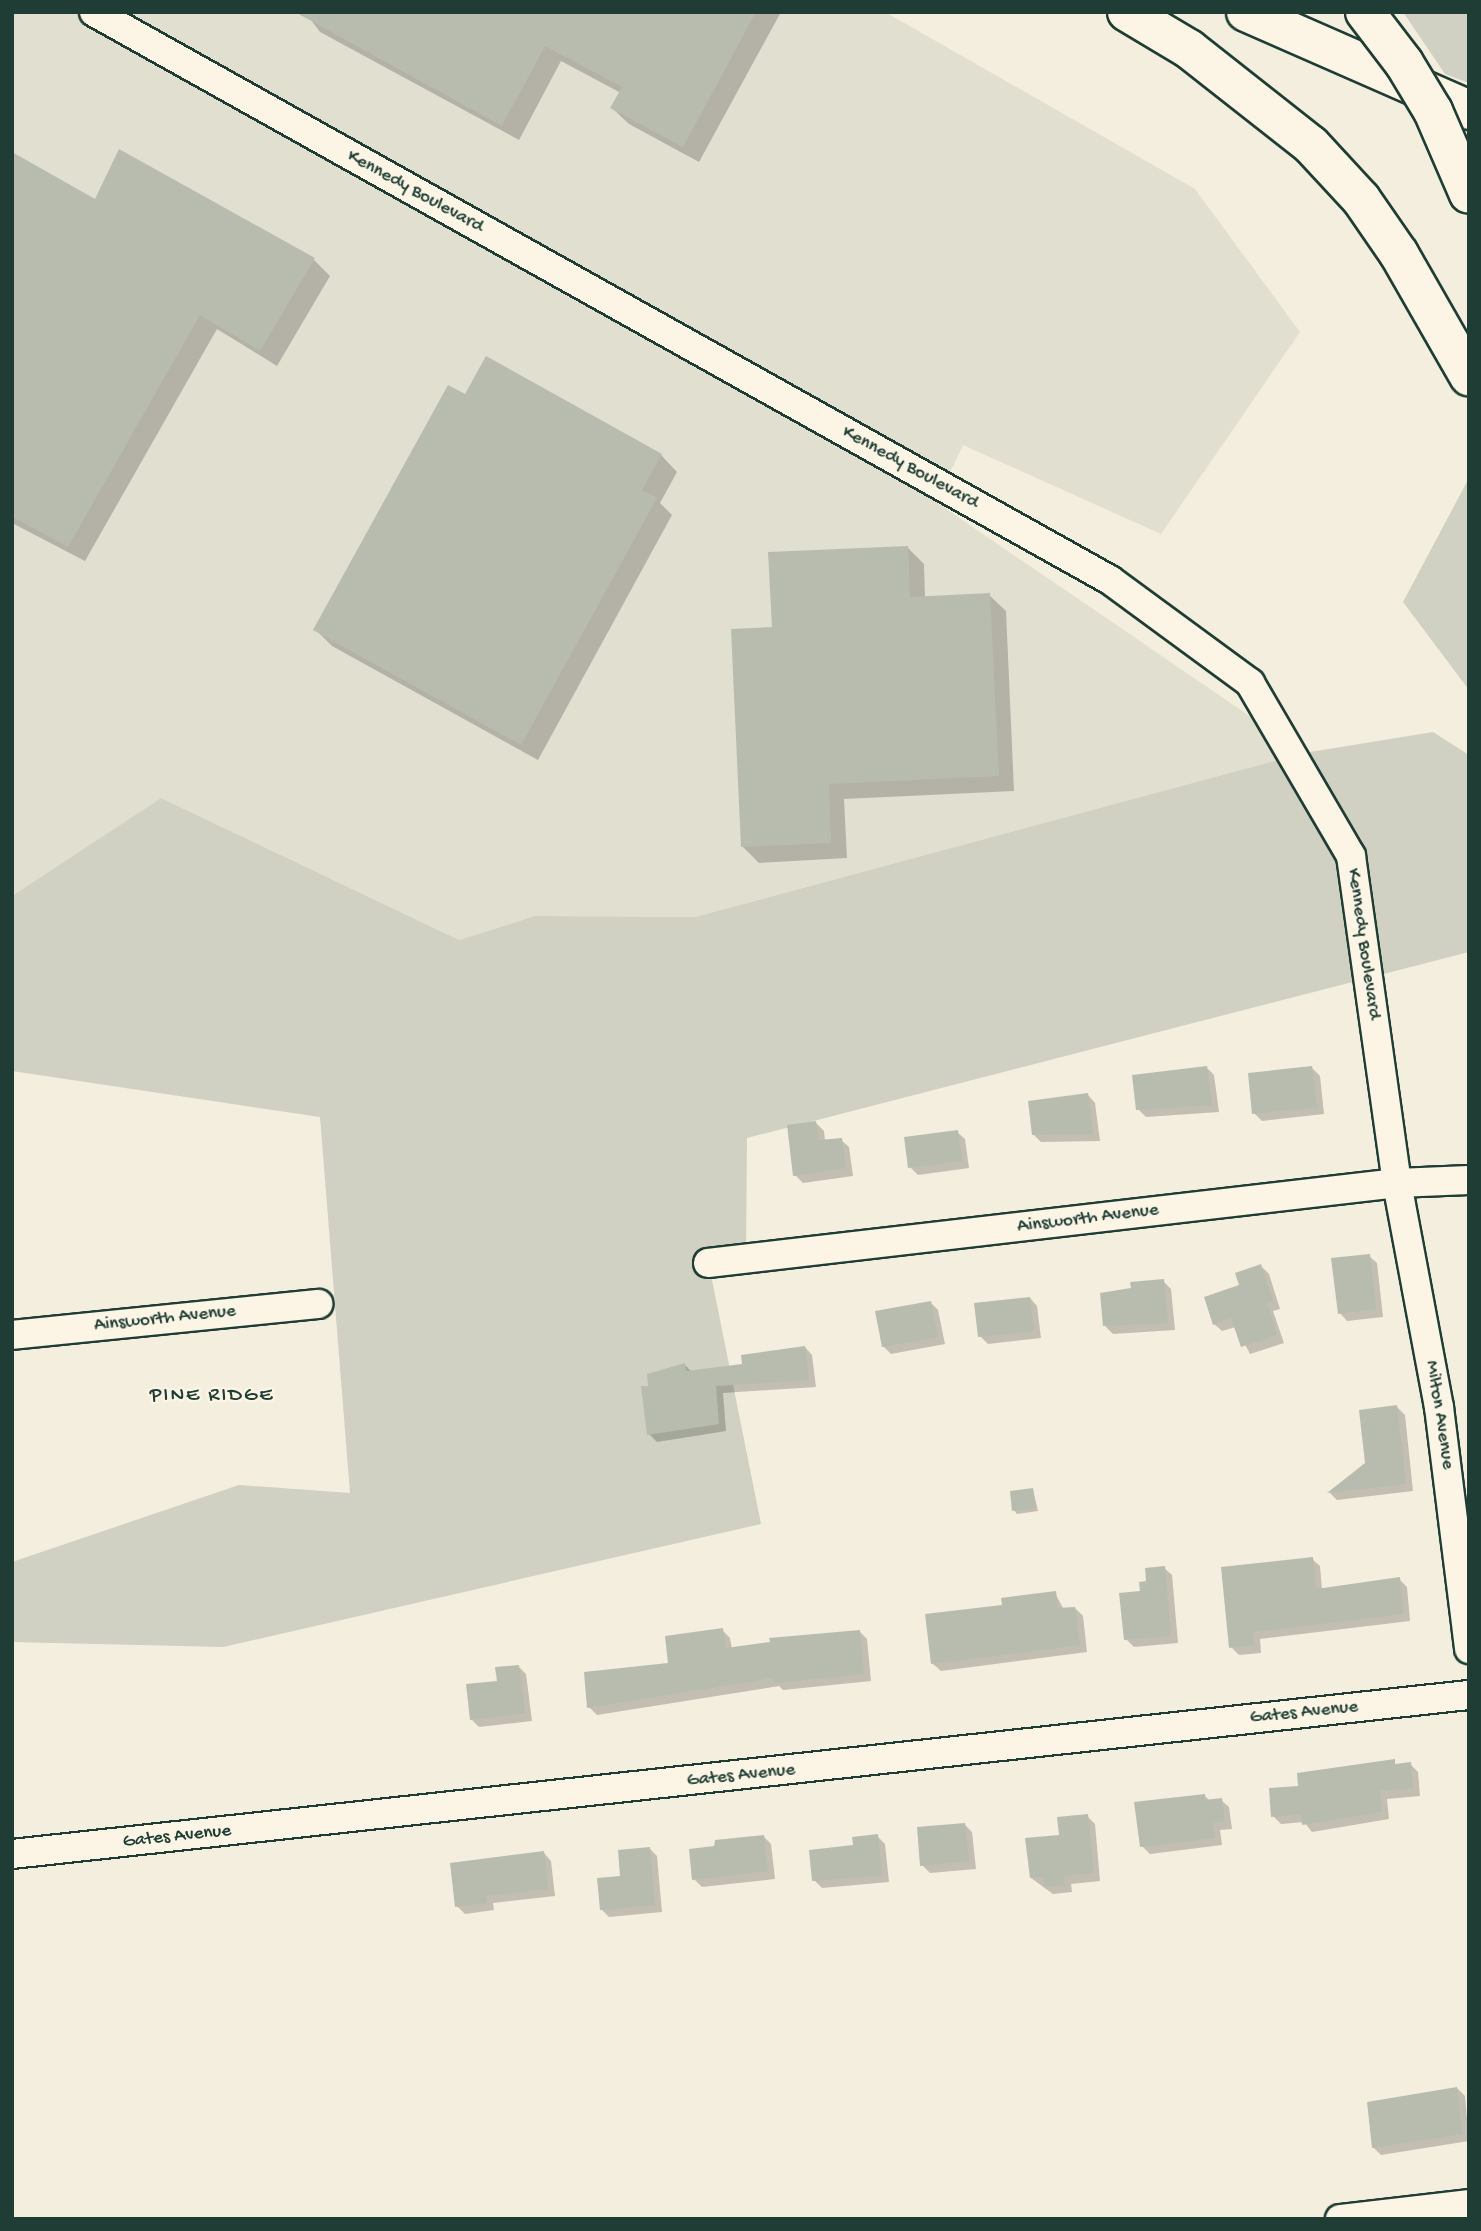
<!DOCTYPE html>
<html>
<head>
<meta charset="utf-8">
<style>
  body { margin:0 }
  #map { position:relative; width:1481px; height:2231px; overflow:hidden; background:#f3eede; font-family:"Gochi Hand",sans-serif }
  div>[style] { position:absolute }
  .built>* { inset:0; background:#e1dfd0 }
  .green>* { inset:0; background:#d0d1c2 }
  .shadow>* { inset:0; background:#0003 }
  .building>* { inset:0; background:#b8bcae }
  .roads { filter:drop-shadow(2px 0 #1f3d34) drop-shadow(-2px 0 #1f3d34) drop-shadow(0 2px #1f3d34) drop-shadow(0 -2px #1f3d34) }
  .minor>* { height:28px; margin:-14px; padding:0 14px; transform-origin:14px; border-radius:14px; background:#fcf5e5 }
  .highway>* { height:38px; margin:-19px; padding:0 19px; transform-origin:19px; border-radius:19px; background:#fcf5e5 }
  .bridges { filter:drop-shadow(2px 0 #1f3d34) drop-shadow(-2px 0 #1f3d34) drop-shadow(0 2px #1f3d34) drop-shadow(0 -2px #1f3d34) }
  .highway-bridge>* { height:38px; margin:-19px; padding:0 19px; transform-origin:19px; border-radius:19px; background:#fcf5e5 }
  span { translate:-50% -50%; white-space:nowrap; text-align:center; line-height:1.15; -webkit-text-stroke:5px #fcf5e5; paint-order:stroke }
  .street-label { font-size:19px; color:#1f3d34 }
  .neighbourhood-label { font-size:21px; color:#1f3d34; letter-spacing:2px }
  .frame { position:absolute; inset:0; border:14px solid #1f3d34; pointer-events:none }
</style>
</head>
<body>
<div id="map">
  <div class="built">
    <div style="clip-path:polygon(12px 12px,885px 12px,1195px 189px,1300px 332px,1161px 534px,963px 445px,936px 502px,1304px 753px,695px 917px,535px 916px,459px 940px,161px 798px,12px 896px)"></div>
  </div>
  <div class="green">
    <div style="clip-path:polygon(1403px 12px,1469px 12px,1469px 83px,1445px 74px)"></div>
    <div style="clip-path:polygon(1469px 478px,1469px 690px,1403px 602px)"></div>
    <div style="clip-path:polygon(1433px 732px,1469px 755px,1469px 952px,747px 1138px,746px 1253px,708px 1260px,761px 1524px,223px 1647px,12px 1642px,12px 1562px,239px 1485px,350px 1493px,320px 1117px,12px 1071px,12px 896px,161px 798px,459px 940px,535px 916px,695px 917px,1304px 753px)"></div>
  </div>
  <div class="shadow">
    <div style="clip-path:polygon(305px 12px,781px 12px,699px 162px,629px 124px,612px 108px,621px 93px,561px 61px,519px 140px,320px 32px)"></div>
    <div style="clip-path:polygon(120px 152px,314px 260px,330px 276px,277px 366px,217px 329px,85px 561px,12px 523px,12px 166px,95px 202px)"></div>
    <div style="clip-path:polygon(466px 397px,661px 455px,677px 472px,660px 503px,672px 515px,538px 760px,332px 646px,316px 630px)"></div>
    <div style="clip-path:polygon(907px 547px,924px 564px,925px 598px,989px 595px,1006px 611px,1014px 791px,844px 799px,847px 858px,759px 863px,743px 847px,774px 628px)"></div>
    <div style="clip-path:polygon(1206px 1067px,1214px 1075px,1219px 1112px,1146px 1117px,1138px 1109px)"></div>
    <div style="clip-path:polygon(1312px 1068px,1320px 1076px,1324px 1114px,1262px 1121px,1254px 1113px)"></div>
    <div style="clip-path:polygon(1088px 1095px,1095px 1103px,1100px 1141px,1041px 1142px,1033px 1134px)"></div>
    <div style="clip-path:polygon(816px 1123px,824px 1131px,825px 1141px,841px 1140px,849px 1147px,853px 1176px,803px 1183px,795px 1175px)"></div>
    <div style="clip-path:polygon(957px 1132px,965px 1139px,969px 1168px,918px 1175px,910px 1167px)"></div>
    <div style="clip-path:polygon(1369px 1256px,1377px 1263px,1383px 1317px,1347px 1321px,1340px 1313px)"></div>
    <div style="clip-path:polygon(1261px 1266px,1269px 1274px,1280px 1309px,1273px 1311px,1284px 1343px,1250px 1354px,1236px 1327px,1222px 1331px,1214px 1324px)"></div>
    <div style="clip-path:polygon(1163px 1281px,1171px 1289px,1175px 1330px,1113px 1334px,1105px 1326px,1133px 1290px)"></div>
    <div style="clip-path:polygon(1030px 1298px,1037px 1306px,1041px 1338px,988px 1344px,980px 1336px)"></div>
    <div style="clip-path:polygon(930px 1302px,938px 1310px,945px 1344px,891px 1354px,883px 1346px)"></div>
    <div style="clip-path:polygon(805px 1347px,812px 1355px,816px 1387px,723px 1393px,726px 1431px,657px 1442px,649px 1434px,650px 1387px,685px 1365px,692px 1372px,744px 1366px)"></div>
    <div style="clip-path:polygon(1397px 1407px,1405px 1415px,1413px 1491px,1337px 1500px,1330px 1493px,1367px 1464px)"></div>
    <div style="clip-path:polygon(1033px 1490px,1038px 1511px,1017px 1514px,1014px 1510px)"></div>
    <div style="clip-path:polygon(1312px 1559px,1320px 1566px,1322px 1590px,1399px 1579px,1407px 1587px,1410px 1621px,1260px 1639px,1261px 1653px,1239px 1655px,1231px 1647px)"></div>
    <div style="clip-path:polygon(1164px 1568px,1172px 1575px,1178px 1643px,1134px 1647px,1126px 1639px,1142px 1592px)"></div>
    <div style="clip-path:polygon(1055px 1593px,1064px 1610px,1075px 1608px,1083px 1616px,1087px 1652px,941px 1671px,933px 1664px,1004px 1607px)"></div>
    <div style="clip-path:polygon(722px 1630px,730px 1638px,732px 1649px,859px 1631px,867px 1639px,871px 1681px,783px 1690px,779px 1686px,597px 1715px,589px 1707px,670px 1665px)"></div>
    <div style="clip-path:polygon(519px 1667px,526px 1674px,532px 1721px,479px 1727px,471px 1719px,499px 1682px)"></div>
    <div style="clip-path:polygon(1410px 1764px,1418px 1772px,1420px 1796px,1387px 1799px,1389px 1819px,1312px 1832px,1304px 1822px,1281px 1824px,1273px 1816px,1300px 1787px)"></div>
    <div style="clip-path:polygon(1204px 1795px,1210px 1801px,1221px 1800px,1229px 1807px,1232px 1829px,1220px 1830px,1222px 1845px,1150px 1854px,1142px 1846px)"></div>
    <div style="clip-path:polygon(1087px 1816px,1095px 1824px,1100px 1881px,1071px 1884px,1072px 1892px,1053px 1894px,1031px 1878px,1061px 1837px)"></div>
    <div style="clip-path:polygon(964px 1824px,972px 1832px,976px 1869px,930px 1873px,922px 1865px)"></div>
    <div style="clip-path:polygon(763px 1836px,771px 1844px,775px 1879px,702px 1887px,694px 1879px,716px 1847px)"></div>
    <div style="clip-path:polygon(877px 1836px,885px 1844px,889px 1882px,822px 1888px,814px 1880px,855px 1847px)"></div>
    <div style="clip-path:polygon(649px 1848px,657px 1856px,662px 1912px,609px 1917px,601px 1909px,622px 1877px)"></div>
    <div style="clip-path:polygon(544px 1853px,551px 1861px,555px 1896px,493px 1903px,494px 1910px,465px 1914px,457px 1906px)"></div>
    <div style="clip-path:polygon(1457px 2088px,1465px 2096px,1469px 2141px,1381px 2155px,1373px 2147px)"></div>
  </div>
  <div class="building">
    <div style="clip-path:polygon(295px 12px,756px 12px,683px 147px,610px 108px,622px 87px,545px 46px,502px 126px)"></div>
    <div style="clip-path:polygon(119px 149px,315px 258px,260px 351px,200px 315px,68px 547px,12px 517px,12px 152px,95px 199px)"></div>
    <div style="clip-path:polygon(486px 356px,662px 454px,642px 490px,657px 498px,521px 745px,313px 630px,448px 385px,465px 394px)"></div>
    <div style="clip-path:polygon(908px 546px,910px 597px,990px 593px,999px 776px,829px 784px,831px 843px,741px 847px,731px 629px,772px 627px,768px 552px)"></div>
    <div style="clip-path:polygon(1207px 1066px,1212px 1105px,1136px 1110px,1132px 1075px)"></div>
    <div style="clip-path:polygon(1312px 1066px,1317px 1107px,1252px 1114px,1248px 1073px)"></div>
    <div style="clip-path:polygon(1088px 1093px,1093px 1134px,1032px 1135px,1028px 1101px)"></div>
    <div style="clip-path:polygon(816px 1121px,819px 1140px,842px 1138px,846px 1168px,793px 1176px,787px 1125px)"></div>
    <div style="clip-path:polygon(958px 1130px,962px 1161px,908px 1168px,904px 1137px)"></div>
    <div style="clip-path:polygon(1370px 1254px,1376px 1309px,1338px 1314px,1331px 1258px)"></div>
    <div style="clip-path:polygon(1261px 1264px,1273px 1301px,1267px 1303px,1277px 1335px,1241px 1347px,1231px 1318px,1213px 1325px,1204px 1297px,1239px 1285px,1235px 1273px)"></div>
    <div style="clip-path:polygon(1164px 1279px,1168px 1323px,1103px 1326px,1100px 1293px,1131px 1288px,1130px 1282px)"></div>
    <div style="clip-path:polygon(1030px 1297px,1034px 1331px,978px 1337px,974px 1303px)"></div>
    <div style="clip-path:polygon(931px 1301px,938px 1337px,882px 1347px,875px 1311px)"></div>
    <div style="clip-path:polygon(805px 1346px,809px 1380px,716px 1386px,719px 1424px,647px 1435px,641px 1386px,648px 1386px,647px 1374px,685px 1363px,686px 1371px,742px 1364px,741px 1355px)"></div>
    <div style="clip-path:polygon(1397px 1405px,1406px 1484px,1327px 1493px,1365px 1463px,1359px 1410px)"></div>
    <div style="clip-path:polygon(1033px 1488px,1036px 1508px,1012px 1511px,1010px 1491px)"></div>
    <div style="clip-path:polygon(1313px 1557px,1316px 1589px,1400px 1577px,1403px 1614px,1253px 1632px,1254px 1645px,1229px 1648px,1221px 1567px)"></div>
    <div style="clip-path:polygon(1165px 1566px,1171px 1636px,1124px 1640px,1119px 1593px,1140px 1591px,1139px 1582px,1146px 1581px,1145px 1568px)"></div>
    <div style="clip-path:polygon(1056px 1591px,1058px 1608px,1075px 1607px,1080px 1645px,931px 1664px,925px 1614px,1002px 1605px,1001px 1598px)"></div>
    <div style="clip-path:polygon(723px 1628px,726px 1648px,770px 1642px,769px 1638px,860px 1630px,864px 1674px,774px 1683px,773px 1678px,587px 1708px,584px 1672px,668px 1663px,665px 1636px)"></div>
    <div style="clip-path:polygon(519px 1665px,525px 1713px,470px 1720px,466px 1684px,497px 1681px,495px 1667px)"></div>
    <div style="clip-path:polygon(1395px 1759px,1395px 1764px,1411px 1762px,1413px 1788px,1380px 1791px,1382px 1812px,1302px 1825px,1301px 1814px,1271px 1817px,1269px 1788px,1298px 1786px,1297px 1773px)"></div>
    <div style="clip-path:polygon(1205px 1794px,1205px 1800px,1222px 1798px,1225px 1821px,1213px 1823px,1215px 1838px,1140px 1847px,1134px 1802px)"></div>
    <div style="clip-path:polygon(1088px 1814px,1094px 1873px,1064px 1876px,1065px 1885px,1044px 1887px,1043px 1877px,1030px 1878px,1025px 1838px,1059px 1835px,1057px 1817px)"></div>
    <div style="clip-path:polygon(965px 1823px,969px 1861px,920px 1866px,917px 1827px)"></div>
    <div style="clip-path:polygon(878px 1834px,882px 1875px,812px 1881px,809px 1850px,853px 1845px,852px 1837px)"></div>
    <div style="clip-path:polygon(764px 1835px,768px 1871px,692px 1880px,689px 1849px,714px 1846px,715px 1840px)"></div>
    <div style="clip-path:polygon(650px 1847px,655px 1905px,600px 1910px,597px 1878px,620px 1876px,618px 1850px)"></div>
    <div style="clip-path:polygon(544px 1851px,548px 1889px,486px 1896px,487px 1903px,455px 1907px,450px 1863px)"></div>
    <div style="clip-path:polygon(1457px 2087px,1462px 2134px,1372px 2148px,1367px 2102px)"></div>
  </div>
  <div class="roads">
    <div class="minor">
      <div style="left:94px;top:12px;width:1164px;rotate:29.21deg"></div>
      <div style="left:1110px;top:580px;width:174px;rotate:36.3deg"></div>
      <div style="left:1250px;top:683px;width:200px;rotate:59.7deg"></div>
      <div style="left:1351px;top:856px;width:330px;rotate:82deg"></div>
      <div style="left:1397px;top:1183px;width:228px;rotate:79.4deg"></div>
      <div style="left:1439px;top:1407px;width:244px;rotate:82.9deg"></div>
      <div style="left:708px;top:1263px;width:694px;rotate:-6.62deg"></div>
      <div style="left:1397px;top:1183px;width:72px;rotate:-2.4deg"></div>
      <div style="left:12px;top:1335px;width:308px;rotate:-5.8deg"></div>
      <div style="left:12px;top:1854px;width:1466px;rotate:-6.23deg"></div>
      <div style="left:1340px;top:2219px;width:130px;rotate:-6.6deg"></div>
    </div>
    <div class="highway">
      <div style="left:1127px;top:12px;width:72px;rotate:30.8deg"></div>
      <div style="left:1189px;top:49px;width:155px;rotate:38.2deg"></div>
      <div style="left:1311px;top:145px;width:74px;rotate:47.2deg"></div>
      <div style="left:1361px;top:199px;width:67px;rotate:55.4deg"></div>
      <div style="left:1399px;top:254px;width:141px;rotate:60.2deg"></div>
      <div style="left:1246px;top:12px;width:244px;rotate:23.7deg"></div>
    </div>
  </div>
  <div class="bridges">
    <div class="highway-bridge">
      <div style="left:1365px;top:12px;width:64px;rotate:52.6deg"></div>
      <div style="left:1404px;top:63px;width:56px;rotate:58.9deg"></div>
      <div style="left:1433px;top:111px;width:90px;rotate:66.6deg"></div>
    </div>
  </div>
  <div class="street-label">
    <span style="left:415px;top:192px;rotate:29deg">Kennedy Boulevard</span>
    <span style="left:910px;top:468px;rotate:29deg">Kennedy Boulevard</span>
    <span style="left:1363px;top:944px;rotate:82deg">Kennedy Boulevard</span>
    <span style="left:1088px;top:1219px;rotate:-7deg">Ainsworth Avenue</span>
    <span style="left:165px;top:1319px;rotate:-6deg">Ainsworth Avenue</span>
    <span style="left:1439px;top:1415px;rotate:81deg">Milton Avenue</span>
    <span style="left:1304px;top:1713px;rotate:-6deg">Gates Avenue</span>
    <span style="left:741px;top:1776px;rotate:-6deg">Gates Avenue</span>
    <span style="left:177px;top:1837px;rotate:-6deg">Gates Avenue</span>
  </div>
  <div class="neighbourhood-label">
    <span style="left:212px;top:1397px">PINE RIDGE</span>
  </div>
  <div class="frame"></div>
</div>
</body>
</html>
